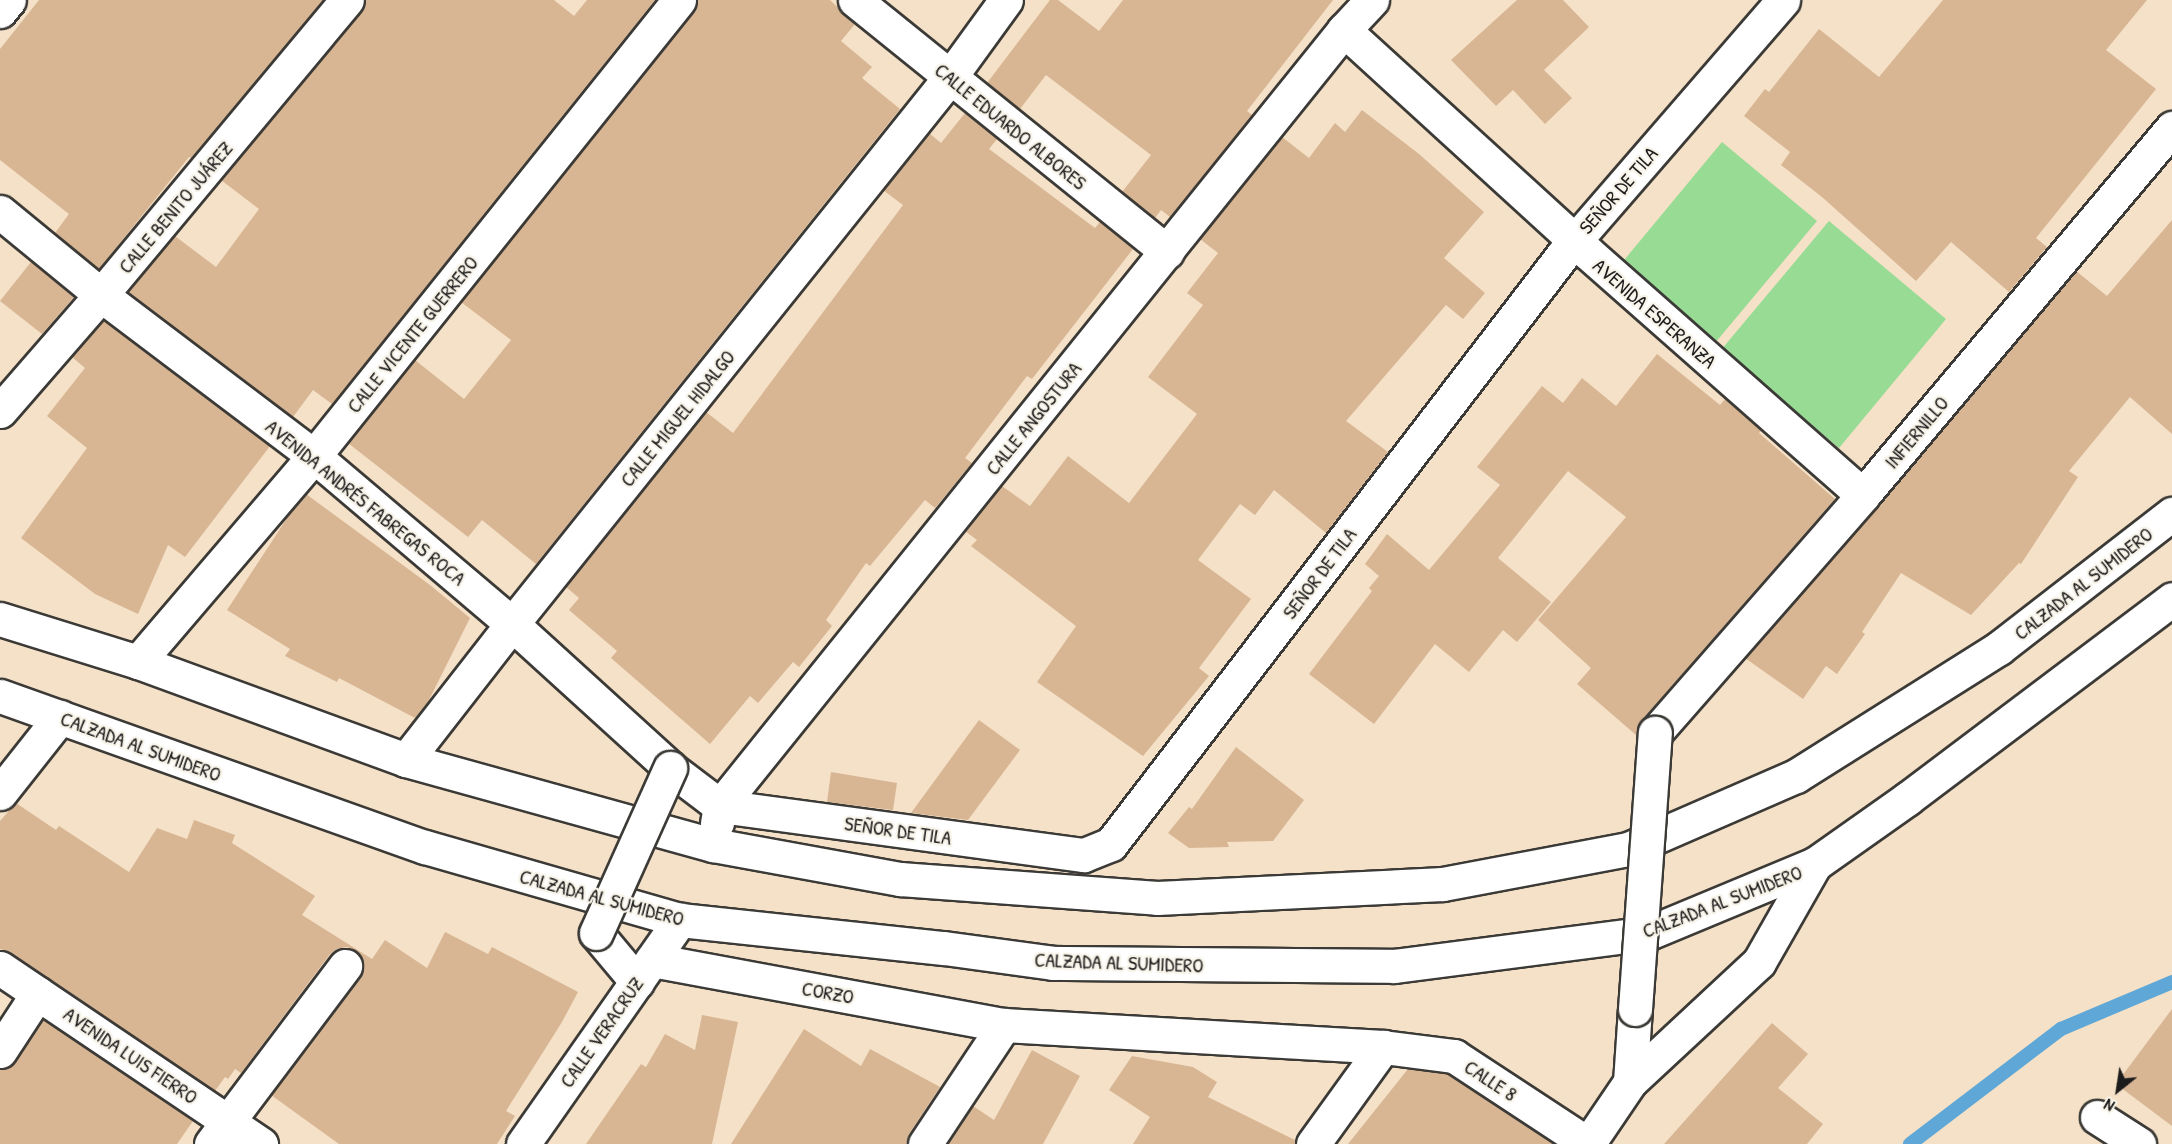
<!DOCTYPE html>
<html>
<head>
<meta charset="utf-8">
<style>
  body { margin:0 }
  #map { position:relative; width:2172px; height:1144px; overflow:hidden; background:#f4e1c7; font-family:"Patrick Hand",sans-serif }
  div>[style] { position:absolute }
  .green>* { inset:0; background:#97db94 }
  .stream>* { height:14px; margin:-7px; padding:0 7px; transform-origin:7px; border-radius:7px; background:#5fa7d6 }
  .building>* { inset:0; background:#d8b694 }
  .roads { filter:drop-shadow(2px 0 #3c3a36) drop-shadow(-2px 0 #3c3a36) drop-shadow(0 2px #3c3a36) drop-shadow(0 -2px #3c3a36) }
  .street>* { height:33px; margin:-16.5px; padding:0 16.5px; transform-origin:16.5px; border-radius:16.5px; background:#fff }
  .secondary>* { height:33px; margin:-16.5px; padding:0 16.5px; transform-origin:16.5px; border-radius:16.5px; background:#fff }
  .bridges { filter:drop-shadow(2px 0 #3c3a36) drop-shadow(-2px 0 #3c3a36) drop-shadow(0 2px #3c3a36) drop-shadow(0 -2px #3c3a36) }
  .street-bridge>* { height:33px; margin:-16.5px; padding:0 16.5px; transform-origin:16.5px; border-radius:16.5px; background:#fff }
  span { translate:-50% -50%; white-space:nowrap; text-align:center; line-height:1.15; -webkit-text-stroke:4.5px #f7f3e8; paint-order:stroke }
  .street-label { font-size:20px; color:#1c1c1c }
  .north { position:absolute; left:2088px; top:1060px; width:60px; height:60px; -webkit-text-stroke:4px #f7f3e8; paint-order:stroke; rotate:210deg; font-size:16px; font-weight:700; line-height:24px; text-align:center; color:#1c1c1c }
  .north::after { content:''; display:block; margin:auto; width:21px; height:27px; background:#1c1c1c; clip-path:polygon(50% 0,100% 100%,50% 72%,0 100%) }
</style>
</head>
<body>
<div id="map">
  <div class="green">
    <div style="clip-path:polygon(1722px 142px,1817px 221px,1715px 343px,1620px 265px)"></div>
    <div style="clip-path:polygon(1829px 221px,1946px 319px,1839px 448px,1721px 350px)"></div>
  </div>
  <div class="stream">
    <div style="left:1910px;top:1144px;width:190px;rotate:-37.3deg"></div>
    <div style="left:2061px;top:1029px;width:121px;rotate:-22.9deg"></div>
  </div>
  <div class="building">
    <div style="clip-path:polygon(39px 0,323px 0,191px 158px,189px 157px,99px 269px,55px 233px,69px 214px,0 160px,0 49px)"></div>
    <div style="clip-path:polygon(365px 0,554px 0,574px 16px,587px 0,655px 0,332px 404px,313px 390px,293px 417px,128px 292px,175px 236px,216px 267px,259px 209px,221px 180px,361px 12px)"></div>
    <div style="clip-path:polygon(697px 0,830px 0,855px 24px,841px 41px,872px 67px,862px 78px,900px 109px,536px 564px,482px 520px,468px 537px,348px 443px,415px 360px,464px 399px,511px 340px,461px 302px,694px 12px)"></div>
    <div style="clip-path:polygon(1050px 0,1058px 0,1099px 31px,1123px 0,1333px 0,1247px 111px,1252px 115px,1170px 217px,1161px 210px,1155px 218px,1122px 192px,1151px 155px,1046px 75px,1020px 109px,987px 83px)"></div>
    <div style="clip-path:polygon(1517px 0,1563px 0,1589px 27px,1544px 70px,1572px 98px,1545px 124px,1513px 90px,1496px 106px,1451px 60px)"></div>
    <div style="clip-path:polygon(1943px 0,2147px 0,2106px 50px,2156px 89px,2036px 238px,2047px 247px,2009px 292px,1951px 242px,1916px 281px,1822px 197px,1781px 165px,1790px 152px,1744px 116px,1765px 89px,1769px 92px,1819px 29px,1879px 77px)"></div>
    <div style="clip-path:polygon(1362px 110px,1419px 154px,1484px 212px,1444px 258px,1485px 293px,1463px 319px,1446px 305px,1346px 421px,1388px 452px,1326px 533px,1274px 490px,1255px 515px,1240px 504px,1198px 560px,1251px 599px,1199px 668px,1209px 676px,1143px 756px,1037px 682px,1076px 626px,971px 546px,977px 540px,965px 531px,1002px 486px,1030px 506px,1068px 456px,1129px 503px,1197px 414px,1148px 377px,1203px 305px,1187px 293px,1218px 253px,1200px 239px,1282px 137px,1309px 158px,1335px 123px,1345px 132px)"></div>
    <div style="clip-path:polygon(965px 113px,997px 139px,989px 149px,1095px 228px,1100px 222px,1133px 249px,1032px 379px,1027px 376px,965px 458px,972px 463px,935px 508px,925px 500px,870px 566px,866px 563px,826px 620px,832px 626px,799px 667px,793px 662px,758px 703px,750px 696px,710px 744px,611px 658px,617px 651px,569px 610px,579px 598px,566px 587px,706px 412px,733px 433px,903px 205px,883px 190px,929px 133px,941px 143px)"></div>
    <div style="clip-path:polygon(2172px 220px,2172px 434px,2130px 397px,2069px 471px,2078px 477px,2021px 564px,2019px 563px,1971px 615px,1901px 573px,1862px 632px,1865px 634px,1837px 674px,1826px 666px,1803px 699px,1745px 658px,1863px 524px,2076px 271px,2107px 296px)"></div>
    <div style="clip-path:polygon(31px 262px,74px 297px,42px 334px,0 301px)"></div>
    <div style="clip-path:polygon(104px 321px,270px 446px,185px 557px,168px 545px,138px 614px,95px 594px,21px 538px,87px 448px,47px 416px,85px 368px,72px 357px)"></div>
    <div style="clip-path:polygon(1657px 354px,1720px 405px,1725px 399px,1761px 431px,1759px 433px,1835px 499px,1641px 721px,1636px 735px,1577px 684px,1591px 668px,1538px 620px,1626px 517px,1568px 471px,1498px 558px,1551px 602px,1517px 642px,1503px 630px,1469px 672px,1435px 644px,1374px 724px,1309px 674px,1372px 591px,1369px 588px,1379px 576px,1365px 564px,1387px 534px,1429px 570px,1500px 485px,1477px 467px,1542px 386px,1563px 403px,1582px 378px,1616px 406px)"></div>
    <div style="clip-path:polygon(306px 494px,430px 585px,470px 618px,429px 700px,415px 718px,339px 678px,337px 682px,285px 656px,290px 649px,227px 610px,291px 512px)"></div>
    <div style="clip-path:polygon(979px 720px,1020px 750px,968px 820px,911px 813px)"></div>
    <div style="clip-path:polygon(1236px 747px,1304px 800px,1273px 841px,1227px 842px,1229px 847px,1189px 848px,1168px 833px,1189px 807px,1192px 809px)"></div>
    <div style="clip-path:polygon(831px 772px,897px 783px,893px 810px,827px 802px)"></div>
    <div style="clip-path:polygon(16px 803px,56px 830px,59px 826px,129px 872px,157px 828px,187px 839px,194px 820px,235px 835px,232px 843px,315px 896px,302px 915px,372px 959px,385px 940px,427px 968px,445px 932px,488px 954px,492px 947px,578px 992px,562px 1022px,506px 1111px,515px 1116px,497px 1144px,339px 1144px,271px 1095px,360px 977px,364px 968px,362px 958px,357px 951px,347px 947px,337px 949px,330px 954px,241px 1073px,235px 1069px,228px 1079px,225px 1077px,215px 1091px,10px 952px,0 949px,0 821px)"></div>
    <div style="clip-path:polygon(2172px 1009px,2172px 1126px,2116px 1084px)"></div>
    <div style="clip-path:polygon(702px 1015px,738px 1022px,712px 1144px,586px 1144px,641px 1064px,646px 1067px,665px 1034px,695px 1050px)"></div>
    <div style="clip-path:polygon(43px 1020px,193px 1121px,177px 1144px,0 1144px,0 1070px,9px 1067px,16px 1061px)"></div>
    <div style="clip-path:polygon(1772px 1023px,1808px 1054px,1778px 1088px,1823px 1124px,1807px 1144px,1664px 1144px)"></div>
    <div style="clip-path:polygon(804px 1029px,861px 1066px,870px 1049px,940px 1087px,909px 1134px,906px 1144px,731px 1144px)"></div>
    <div style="clip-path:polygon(1032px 1050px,1080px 1076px,1043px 1144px,948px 1144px,973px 1106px,994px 1120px)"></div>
    <div style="clip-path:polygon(1132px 1056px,1193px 1067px,1217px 1082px,1208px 1097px,1295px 1140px,1295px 1144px,1133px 1144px,1150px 1117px,1109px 1090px)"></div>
    <div style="clip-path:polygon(1408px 1069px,1447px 1074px,1554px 1144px,1348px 1144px)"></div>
  </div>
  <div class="roads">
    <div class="street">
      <div style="left:855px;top:0;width:401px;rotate:38.9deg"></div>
      <div style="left:0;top:11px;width:14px;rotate:-51deg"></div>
      <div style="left:1344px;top:30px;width:329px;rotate:42.4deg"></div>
      <div style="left:1587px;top:252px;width:368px;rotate:41.4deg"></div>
      <div style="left:0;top:212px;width:131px;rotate:39.4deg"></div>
      <div style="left:101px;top:295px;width:267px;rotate:37.1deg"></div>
      <div style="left:314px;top:456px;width:260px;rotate:40.3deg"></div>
      <div style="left:512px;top:624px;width:214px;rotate:42.3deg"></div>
      <div style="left:670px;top:768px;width:63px;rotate:37.2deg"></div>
      <div style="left:720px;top:806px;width:367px;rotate:7.7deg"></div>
      <div style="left:1084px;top:855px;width:29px;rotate:-22deg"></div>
      <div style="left:1111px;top:844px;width:746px;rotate:-52.52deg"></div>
      <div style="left:1565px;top:252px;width:333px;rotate:-49.1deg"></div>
      <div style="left:0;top:411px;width:154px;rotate:-49deg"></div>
      <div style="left:101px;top:295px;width:384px;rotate:-50.2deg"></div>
      <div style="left:138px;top:662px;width:271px;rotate:-49.5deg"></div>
      <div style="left:314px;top:456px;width:584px;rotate:-51.32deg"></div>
      <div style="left:1655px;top:733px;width:316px;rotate:-48.8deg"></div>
      <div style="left:1863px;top:495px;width:480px;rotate:-49.9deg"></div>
      <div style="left:406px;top:760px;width:172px;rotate:-52.1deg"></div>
      <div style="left:512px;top:624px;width:701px;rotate:-51.31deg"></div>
      <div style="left:950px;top:77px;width:95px;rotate:-54deg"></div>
      <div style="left:0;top:793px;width:97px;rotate:-51.7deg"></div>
      <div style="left:717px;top:823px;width:17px;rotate:-80deg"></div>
      <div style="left:720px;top:806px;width:996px;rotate:-51.2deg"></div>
      <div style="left:1344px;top:30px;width:41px;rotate:-47deg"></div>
      <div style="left:596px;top:933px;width:64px;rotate:50.1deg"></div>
      <div style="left:652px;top:960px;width:358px;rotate:10.5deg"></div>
      <div style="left:1004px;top:1025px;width:380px;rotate:3.3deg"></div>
      <div style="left:1383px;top:1047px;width:72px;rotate:7.2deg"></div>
      <div style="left:1454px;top:1056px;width:160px;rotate:33.3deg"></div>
      <div style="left:1588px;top:1144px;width:75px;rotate:-55.9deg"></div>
      <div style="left:1630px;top:1082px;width:176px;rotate:-42.9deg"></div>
      <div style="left:1759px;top:962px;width:113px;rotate:-60.3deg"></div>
      <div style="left:0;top:968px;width:315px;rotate:34deg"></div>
      <div style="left:0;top:1051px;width:69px;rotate:-56.8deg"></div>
      <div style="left:1630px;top:1082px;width:73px;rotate:-86.1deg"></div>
      <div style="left:2097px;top:1117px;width:50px;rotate:32.7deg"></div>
      <div style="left:211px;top:1144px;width:223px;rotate:-53deg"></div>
      <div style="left:523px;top:1144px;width:274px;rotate:-55deg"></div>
      <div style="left:925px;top:1144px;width:143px;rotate:-56.4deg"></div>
      <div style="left:1313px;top:1144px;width:120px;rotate:-54.2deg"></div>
    </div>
    <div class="secondary">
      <div style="left:0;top:619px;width:145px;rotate:17.3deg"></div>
      <div style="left:138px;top:662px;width:285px;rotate:20.1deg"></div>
      <div style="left:406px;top:760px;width:319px;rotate:15.5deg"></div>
      <div style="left:713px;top:845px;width:190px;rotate:10.3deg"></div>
      <div style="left:900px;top:879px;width:258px;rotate:4.2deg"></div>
      <div style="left:1157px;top:898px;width:286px;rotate:-2.8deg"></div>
      <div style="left:1443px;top:884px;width:188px;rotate:-10.7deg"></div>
      <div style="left:1628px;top:849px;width:183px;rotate:-23.5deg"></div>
      <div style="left:1796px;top:776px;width:240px;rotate:-32.2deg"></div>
      <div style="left:1999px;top:648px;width:219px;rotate:-37.8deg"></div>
      <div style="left:0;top:696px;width:451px;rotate:19.6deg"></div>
      <div style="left:425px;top:847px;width:265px;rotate:16deg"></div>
      <div style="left:680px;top:920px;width:265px;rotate:6.1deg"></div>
      <div style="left:944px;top:948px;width:110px;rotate:7.8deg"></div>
      <div style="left:1053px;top:963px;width:341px;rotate:0.5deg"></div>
      <div style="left:1394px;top:966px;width:257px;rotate:-7.4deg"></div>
      <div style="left:1649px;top:933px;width:180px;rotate:-22.6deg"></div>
      <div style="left:1815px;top:864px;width:113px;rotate:-35.2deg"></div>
      <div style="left:1907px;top:799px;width:332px;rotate:-37deg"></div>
    </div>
  </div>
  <div class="bridges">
    <div class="street-bridge">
      <div style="left:596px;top:933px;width:181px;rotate:-65.8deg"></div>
      <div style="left:1635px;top:1009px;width:277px;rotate:-85.9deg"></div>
    </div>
  </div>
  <div class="street-label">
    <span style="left:1011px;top:126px;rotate:39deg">CALLE EDUARDO ALBORES</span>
    <span style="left:1618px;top:190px;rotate:-49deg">SEÑOR DE TILA</span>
    <span style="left:175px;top:207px;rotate:-50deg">CALLE BENITO JUÁREZ</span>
    <span style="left:1655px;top:313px;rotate:41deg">AVENIDA ESPERANZA</span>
    <span style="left:412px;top:334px;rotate:-51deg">CALLE VICENTE GUERRERO</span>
    <span style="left:677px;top:418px;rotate:-51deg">CALLE MIGUEL HIDALGO</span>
    <span style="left:1033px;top:418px;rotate:-51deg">CALLE ANGOSTURA</span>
    <span style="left:1916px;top:432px;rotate:-50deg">INFIERNILLO</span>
    <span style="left:366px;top:502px;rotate:39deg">AVENIDA ANDRÉS FABREGAS ROCA</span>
    <span style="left:1319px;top:573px;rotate:-53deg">SEÑOR DE TILA</span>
    <span style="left:2083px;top:583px;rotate:-38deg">CALZADA AL SUMIDERO</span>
    <span style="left:141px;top:746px;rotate:20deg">CALZADA AL SUMIDERO</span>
    <span style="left:898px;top:830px;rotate:8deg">SEÑOR DE TILA</span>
    <span style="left:602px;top:897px;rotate:15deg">CALZADA AL SUMIDERO</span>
    <span style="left:1722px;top:901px;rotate:-21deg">CALZADA AL SUMIDERO</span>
    <span style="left:1119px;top:962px;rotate:2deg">CALZADA AL SUMIDERO</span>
    <span style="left:828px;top:992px;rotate:10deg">CORZO</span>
    <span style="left:601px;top:1032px;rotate:-55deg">CALLE VERACRUZ</span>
    <span style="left:131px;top:1055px;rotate:34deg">AVENIDA LUIS FIERRO</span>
    <span style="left:1491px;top:1080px;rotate:33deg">CALLE 8</span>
  </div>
  <div class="north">N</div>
</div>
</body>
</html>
